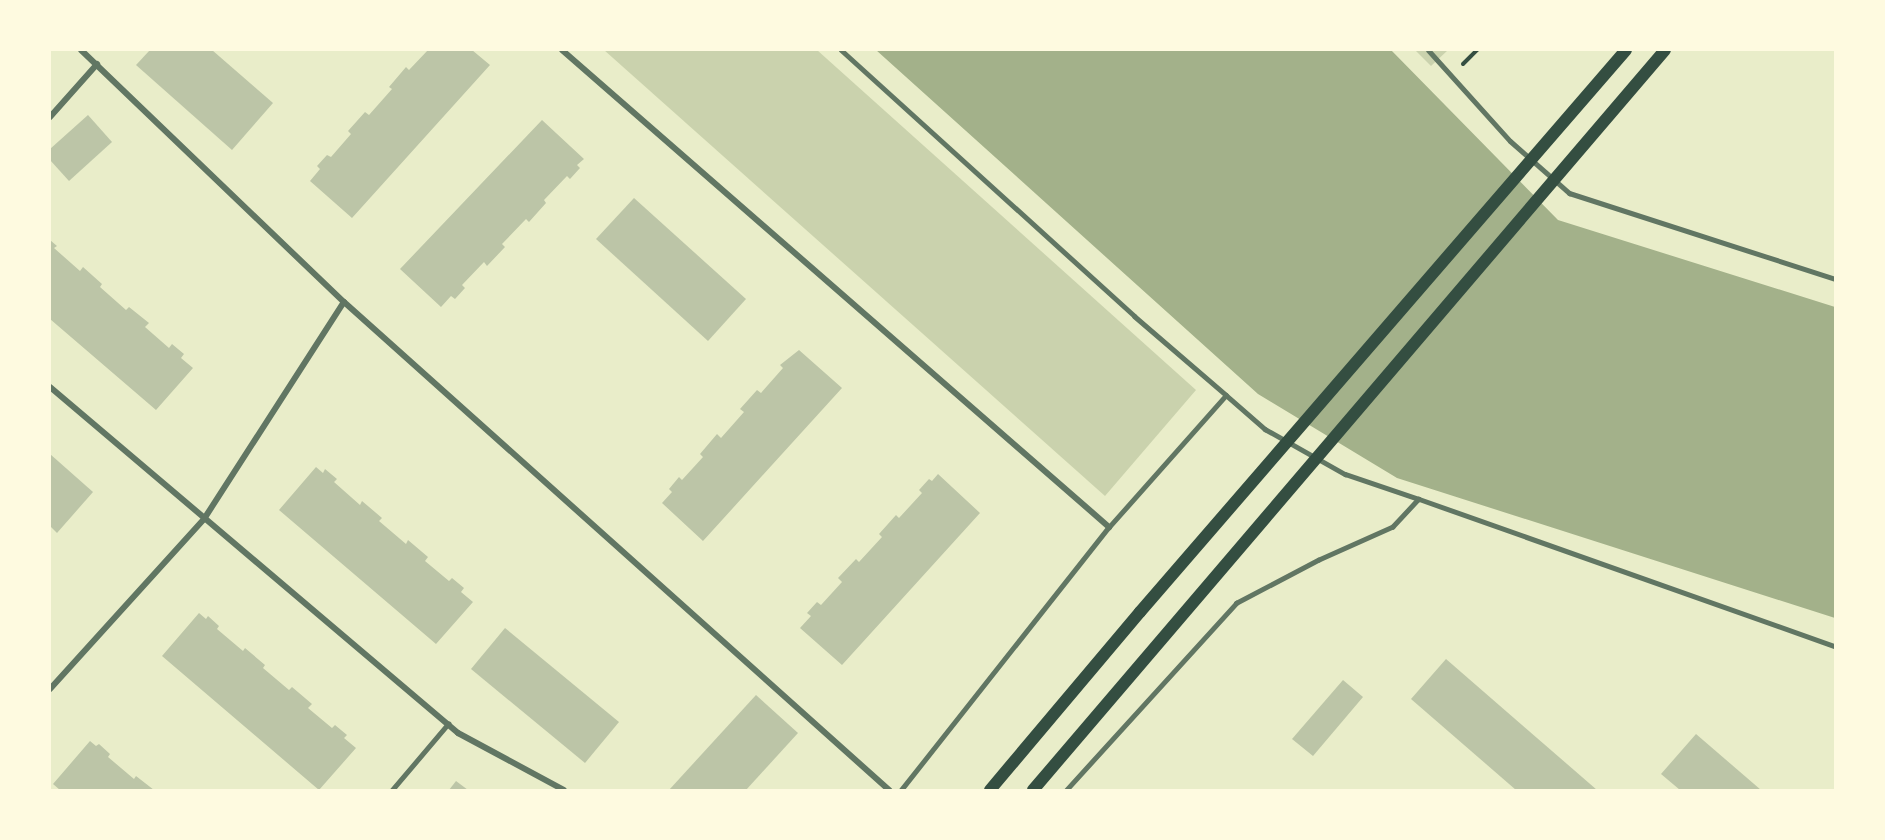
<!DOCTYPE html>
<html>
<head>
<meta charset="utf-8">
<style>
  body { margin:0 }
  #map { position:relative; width:1885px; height:840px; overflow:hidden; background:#e9edc9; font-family:"Source Sans 3",sans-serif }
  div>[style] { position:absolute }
  .green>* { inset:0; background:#cad2ad }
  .water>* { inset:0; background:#a3b18a }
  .building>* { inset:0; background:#bcc5a7 }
  .path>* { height:4px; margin:-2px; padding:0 2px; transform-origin:2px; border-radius:2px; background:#344e41 }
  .service>* { height:4.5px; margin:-2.25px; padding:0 2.25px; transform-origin:2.25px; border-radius:2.25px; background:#617663 }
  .pedestrian>* { height:5px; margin:-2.5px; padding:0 2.5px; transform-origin:2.5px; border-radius:2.5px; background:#617663 }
  .minor>* { height:6px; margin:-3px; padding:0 3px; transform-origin:3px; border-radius:3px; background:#617663 }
  .secondary>* { height:12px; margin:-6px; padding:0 6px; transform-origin:6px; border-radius:6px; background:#344e41 }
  span { translate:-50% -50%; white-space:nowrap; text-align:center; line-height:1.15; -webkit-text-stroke:4.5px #fefae0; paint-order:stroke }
  .frame { position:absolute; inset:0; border:51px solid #fefae0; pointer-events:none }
</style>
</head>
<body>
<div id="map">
  <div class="green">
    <div style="clip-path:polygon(604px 50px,817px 50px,1196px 390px,1105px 496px)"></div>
    <div style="clip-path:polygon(1415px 50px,1448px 50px,1431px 66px)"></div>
  </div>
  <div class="water">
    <div style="clip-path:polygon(876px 50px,1391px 50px,1558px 220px,1835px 307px,1835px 618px,1397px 478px,1258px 394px)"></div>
  </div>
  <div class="building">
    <div style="clip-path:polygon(150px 50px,212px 50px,273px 103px,232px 150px,136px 65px)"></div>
    <div style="clip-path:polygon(428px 50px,472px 50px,490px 65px,352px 218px,310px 181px,320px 169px,317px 166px,327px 155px,331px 157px,351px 134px,348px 131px,365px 112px,369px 115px,392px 89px,389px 87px,406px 67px,409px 70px)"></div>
    <div style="clip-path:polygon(88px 115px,112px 142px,69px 181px,50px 160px,50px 149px)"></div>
    <div style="clip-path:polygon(542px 120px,584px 159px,577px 165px,580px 168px,570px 179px,567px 176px,544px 200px,546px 203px,529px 222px,526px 219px,502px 244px,505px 247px,487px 266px,484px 262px,462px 285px,465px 288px,455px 299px,451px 296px,441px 307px,400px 269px)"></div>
    <div style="clip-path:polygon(634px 198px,746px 299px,708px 341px,596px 239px)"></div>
    <div style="clip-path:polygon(50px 240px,57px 246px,54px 248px,80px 271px,83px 267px,102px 284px,100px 287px,126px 310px,129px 307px,149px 323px,145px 327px,169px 348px,172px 344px,184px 354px,181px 358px,193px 368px,156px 410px,50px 319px)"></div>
    <div style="clip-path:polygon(799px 350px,842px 388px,703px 541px,662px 503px,672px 492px,669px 489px,679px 477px,682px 480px,703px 457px,700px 454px,717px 434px,721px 438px,744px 412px,740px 409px,757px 390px,761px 393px,783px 368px,780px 365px)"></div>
    <div style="clip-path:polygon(50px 454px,93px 492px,57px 533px,50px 526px)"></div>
    <div style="clip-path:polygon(316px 467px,323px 473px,325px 469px,337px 479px,334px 482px,360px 505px,362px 501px,382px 518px,379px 521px,406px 544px,408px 540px,428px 557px,425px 561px,449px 581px,452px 578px,464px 588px,461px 592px,473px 602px,436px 644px,279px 510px)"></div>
    <div style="clip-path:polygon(938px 474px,980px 513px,842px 665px,800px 628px,811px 616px,807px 613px,817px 602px,821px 605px,842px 582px,838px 578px,856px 559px,859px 562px,882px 537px,879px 534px,896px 515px,899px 518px,922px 493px,919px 490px,929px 479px,932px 481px)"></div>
    <div style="clip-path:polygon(199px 613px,206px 619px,208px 616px,219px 626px,217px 629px,243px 651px,245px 648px,265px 665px,263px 668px,289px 690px,292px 687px,312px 704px,308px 708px,332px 728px,335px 725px,347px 735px,344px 738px,356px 748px,319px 790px,162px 656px)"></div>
    <div style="clip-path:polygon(505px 628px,619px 722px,585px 763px,471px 669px)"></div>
    <div style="clip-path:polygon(1446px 659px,1597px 790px,1516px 790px,1411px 699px)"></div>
    <div style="clip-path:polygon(1343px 680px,1363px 697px,1313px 756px,1292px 739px)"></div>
    <div style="clip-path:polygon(756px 695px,798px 733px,746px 790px,669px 790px)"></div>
    <div style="clip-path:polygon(1696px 734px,1761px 790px,1680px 790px,1661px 774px)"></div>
    <div style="clip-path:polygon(90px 741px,96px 746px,99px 744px,110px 754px,108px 757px,134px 779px,136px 776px,154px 790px,60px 790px,53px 784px)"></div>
    <div style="clip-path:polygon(456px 781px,468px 790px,449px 790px)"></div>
  </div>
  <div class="path">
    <div style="left:1463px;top:64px;width:20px;rotate:-45deg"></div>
  </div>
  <div class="service">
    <div style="left:392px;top:790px;width:87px;rotate:-49.7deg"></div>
    <div style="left:901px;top:790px;width:335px;rotate:-51.7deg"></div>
    <div style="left:1109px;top:527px;width:176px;rotate:-48.4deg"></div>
    <div style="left:1226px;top:395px;width:52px;rotate:41.1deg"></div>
    <div style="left:1265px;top:429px;width:92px;rotate:29.4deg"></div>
    <div style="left:1345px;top:474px;width:78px;rotate:18.7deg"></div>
    <div style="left:1419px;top:499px;width:38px;rotate:133deg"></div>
    <div style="left:1393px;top:527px;width:81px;rotate:156deg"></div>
    <div style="left:1319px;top:560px;width:93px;rotate:152.3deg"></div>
    <div style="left:1237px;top:603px;width:253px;rotate:132.3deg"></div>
  </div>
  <div class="pedestrian">
    <div style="left:841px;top:50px;width:396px;rotate:42.2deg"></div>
    <div style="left:1134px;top:316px;width:121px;rotate:40.7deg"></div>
    <div style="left:1428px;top:50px;width:122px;rotate:48deg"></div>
    <div style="left:1510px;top:141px;width:79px;rotate:41.4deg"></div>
    <div style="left:1569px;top:193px;width:281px;rotate:17.9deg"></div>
    <div style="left:1419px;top:499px;width:442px;rotate:19.5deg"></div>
  </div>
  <div class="minor">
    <div style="left:81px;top:50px;width:364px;rotate:43.8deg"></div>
    <div style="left:344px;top:302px;width:732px;rotate:41.84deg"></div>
    <div style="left:562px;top:50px;width:726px;rotate:41.09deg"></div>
    <div style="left:50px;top:117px;width:71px;rotate:-48.4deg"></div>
    <div style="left:50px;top:387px;width:535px;rotate:40.3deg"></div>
    <div style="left:458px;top:733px;width:120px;rotate:28.3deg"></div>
    <div style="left:50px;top:689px;width:229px;rotate:-47.8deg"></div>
    <div style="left:204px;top:519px;width:258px;rotate:-57.2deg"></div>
  </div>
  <div class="secondary">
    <div style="left:990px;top:790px;width:233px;rotate:-49.9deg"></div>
    <div style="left:1140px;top:612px;width:743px;rotate:-49.15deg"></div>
    <div style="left:1033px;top:790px;width:973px;rotate:-49.5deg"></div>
  </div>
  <div class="frame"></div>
</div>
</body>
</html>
